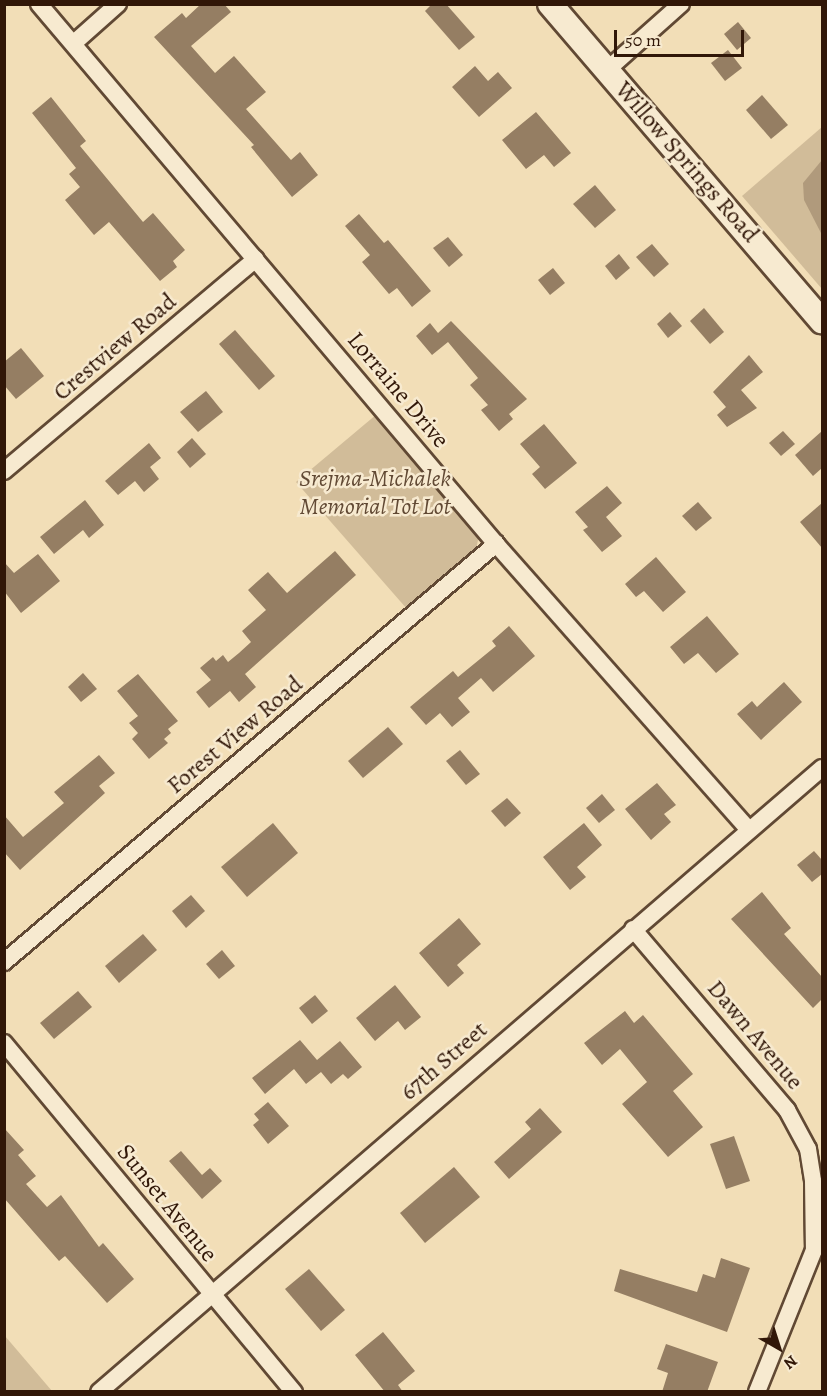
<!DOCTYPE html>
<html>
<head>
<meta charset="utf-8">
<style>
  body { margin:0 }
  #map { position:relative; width:827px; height:1396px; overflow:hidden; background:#f2deb7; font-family:Alegreya,serif }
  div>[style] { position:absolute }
  .green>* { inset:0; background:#d1bc99 }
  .water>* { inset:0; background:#b09a7c }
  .building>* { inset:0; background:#957e63 }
  .roads { filter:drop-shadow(2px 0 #614934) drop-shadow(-2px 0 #614934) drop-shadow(0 2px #614934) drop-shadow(0 -2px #614934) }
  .street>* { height:16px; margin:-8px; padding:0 8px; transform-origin:8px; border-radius:8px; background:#f7ead0 }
  .secondary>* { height:24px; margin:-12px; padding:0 12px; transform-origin:12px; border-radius:12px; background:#f7ead0 }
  span { translate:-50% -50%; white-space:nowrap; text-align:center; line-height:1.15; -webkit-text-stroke:5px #f7ead0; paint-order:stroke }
  .street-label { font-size:24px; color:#311708 }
  .park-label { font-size:24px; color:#614934; font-style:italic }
  .frame { position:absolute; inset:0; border:6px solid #311708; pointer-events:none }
  .north { position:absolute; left:749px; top:1318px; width:60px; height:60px; -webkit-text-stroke:4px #f7ead0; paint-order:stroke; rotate:141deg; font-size:16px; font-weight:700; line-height:24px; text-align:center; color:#311708 }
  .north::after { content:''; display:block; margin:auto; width:21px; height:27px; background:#311708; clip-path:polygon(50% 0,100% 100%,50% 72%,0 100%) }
  .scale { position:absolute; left:614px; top:30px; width:130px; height:27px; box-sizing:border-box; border:3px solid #311708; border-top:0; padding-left:8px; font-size:18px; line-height:21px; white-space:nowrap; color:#311708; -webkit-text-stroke:4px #f7ead0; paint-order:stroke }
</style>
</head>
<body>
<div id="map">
  <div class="green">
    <div style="clip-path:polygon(822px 127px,822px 289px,742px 196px)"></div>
    <div style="clip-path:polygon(377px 414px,479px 535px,476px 550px,407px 609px,296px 482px)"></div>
    <div style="clip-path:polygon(4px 1336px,5px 1336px,52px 1391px,5px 1391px)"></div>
  </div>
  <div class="water">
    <div style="clip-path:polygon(822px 160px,822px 235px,804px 200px,803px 183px)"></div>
  </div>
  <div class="building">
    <div style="clip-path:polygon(201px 4px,224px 4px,231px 12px,191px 46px,215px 73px,234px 56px,266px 92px,246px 109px,291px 160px,300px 152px,318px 175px,292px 197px,251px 147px,254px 145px,154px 37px,182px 13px,186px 18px)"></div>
    <div style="clip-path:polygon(432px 4px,446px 4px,475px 37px,459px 50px,425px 11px)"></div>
    <div style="clip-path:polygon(738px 22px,751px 38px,737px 50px,724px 34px)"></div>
    <div style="clip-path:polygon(728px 50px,742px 68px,725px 81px,711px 63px)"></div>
    <div style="clip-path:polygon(475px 66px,488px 81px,498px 72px,512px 88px,479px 117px,452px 87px)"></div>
    <div style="clip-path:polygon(762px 95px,788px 125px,771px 139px,746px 110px)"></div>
    <div style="clip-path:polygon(51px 97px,86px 141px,80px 146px,143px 222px,153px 213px,185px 250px,173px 261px,177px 267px,160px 281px,109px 222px,94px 235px,65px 200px,80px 187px,69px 174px,76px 168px,32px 113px)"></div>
    <div style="clip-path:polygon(536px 112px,571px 153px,554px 167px,544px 155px,526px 169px,502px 140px)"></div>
    <div style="clip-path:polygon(595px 185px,616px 210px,595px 228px,573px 204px)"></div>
    <div style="clip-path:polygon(359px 214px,384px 243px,388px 240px,431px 291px,412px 307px,397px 288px,389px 294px,362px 262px,370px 255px,345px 226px)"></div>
    <div style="clip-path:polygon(448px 237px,463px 255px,449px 267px,433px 248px)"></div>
    <div style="clip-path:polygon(652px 244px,669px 264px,654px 277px,636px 257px)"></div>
    <div style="clip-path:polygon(619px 254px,630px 268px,616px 280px,605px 266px)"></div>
    <div style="clip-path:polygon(553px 268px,565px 283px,550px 295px,538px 280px)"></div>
    <div style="clip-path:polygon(704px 308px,724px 332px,710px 344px,690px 321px)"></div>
    <div style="clip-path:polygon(670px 312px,682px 326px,668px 338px,657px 324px)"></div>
    <div style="clip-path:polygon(451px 321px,527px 399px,509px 414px,513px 419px,499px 431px,481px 410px,488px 405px,470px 385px,478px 378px,448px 342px,432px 355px,416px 336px,430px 323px,438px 333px)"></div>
    <div style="clip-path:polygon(235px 330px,275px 376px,259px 390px,219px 344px)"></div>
    <div style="clip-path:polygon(21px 348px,44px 376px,16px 399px,4px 385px,4px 362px)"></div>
    <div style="clip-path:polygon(749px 355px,763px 372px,741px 390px,757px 408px,727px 427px,717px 415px,726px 407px,713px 392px)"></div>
    <div style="clip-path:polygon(206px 391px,223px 412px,198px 432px,180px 412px)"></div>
    <div style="clip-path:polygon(544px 424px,577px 463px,545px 489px,532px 474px,540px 467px,520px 444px)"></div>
    <div style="clip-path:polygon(783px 431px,795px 444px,781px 456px,769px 443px)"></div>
    <div style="clip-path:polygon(822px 431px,822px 468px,813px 476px,795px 455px)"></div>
    <div style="clip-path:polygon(192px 438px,206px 454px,190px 468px,177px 452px)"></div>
    <div style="clip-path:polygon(149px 443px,161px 458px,150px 467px,159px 479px,144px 492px,135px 481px,118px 495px,105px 481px)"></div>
    <div style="clip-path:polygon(607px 486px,622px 503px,606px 517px,622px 536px,602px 552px,583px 530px,588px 527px,575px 512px)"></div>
    <div style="clip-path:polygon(85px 500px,104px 525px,89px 538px,83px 530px,54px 554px,40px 537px)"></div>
    <div style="clip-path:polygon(698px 502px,712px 518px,696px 531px,682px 516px)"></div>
    <div style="clip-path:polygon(822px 503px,822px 548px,800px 522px)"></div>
    <div style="clip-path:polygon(335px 551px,356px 575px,245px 674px,256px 687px,239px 702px,230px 691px,209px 708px,196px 692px,211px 680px,200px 668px,213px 657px,216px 661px,223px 655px,228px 662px,239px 653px,251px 642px,242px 631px,266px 610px,248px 590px,268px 572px,287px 593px)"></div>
    <div style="clip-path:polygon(38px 554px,60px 581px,21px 613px,4px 591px,4px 562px,14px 573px)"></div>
    <div style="clip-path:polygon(656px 557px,686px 592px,663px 612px,644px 591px,636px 597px,625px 584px)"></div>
    <div style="clip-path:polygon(707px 616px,739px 654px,716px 673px,698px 653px,684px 664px,670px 647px)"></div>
    <div style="clip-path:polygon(509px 626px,535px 656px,493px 692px,481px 678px,458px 698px,470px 712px,452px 727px,440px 713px,426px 725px,410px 707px,453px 671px,458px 677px,496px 646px,492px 641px)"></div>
    <div style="clip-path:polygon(83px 673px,97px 689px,81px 702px,68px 687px)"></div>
    <div style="clip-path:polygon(138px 674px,178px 721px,168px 729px,171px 733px,164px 739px,168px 743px,149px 759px,132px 739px,138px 733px,129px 723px,138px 716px,117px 691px)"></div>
    <div style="clip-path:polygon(784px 682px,802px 702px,761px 740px,737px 714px,752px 701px,757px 707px)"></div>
    <div style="clip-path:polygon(388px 727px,403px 744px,363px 778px,348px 761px)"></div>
    <div style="clip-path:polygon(460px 750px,480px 774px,466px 785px,446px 761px)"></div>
    <div style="clip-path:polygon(99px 755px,115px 773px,99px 786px,105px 793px,20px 870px,4px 852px,4px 815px,23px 837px,64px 803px,54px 792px)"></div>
    <div style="clip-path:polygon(657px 783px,676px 805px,664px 814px,671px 822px,651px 840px,625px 809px)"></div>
    <div style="clip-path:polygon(602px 794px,615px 810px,599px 823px,586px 808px)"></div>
    <div style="clip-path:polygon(507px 798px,521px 813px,505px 827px,491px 811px)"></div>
    <div style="clip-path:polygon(273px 823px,298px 853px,247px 897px,221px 867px)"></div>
    <div style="clip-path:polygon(584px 823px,602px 845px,577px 867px,586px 877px,570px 890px,543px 857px)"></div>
    <div style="clip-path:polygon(814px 851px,822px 860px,822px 874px,812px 882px,797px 865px)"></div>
    <div style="clip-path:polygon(762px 892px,791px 928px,784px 934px,822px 977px,822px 999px,813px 1008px,731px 919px)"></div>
    <div style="clip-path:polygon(191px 895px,205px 911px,186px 928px,172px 911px)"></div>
    <div style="clip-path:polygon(459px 918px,481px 944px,457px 965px,464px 973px,448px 987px,419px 953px)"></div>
    <div style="clip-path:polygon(143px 934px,157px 950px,119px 983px,105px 966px)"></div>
    <div style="clip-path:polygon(222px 950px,235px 966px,219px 979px,206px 964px)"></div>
    <div style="clip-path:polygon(395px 985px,421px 1017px,405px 1030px,398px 1021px,375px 1041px,356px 1018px)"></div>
    <div style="clip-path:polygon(78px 991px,92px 1007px,54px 1039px,40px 1023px)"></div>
    <div style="clip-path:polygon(315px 995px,328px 1011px,312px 1024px,299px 1008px)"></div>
    <div style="clip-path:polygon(625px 1011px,634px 1023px,643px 1015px,693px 1074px,673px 1091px,703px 1127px,668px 1157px,622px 1104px,647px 1082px,620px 1049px,602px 1065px,584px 1043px)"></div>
    <div style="clip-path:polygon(300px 1040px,317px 1060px,340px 1041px,362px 1067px,348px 1079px,343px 1074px,331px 1084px,321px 1072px,306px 1084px,294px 1069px,265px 1094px,252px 1078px)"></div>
    <div style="clip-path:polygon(268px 1102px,289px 1126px,268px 1144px,253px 1125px,259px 1120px,254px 1114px)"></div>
    <div style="clip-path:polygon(540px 1108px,562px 1132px,509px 1179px,494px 1162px,531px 1129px,525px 1122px)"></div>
    <div style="clip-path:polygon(4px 1128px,24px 1150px,18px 1155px,36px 1176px,26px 1184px,47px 1207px,61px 1195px,99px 1247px,103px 1243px,134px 1279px,107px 1303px,65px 1256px,59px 1261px,4px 1198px)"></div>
    <div style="clip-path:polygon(734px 1136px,750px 1181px,726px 1189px,710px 1144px)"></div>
    <div style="clip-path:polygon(181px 1151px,202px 1175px,210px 1168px,222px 1181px,202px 1199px,169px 1161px)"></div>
    <div style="clip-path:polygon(454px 1167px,480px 1197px,425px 1243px,400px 1213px)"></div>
    <div style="clip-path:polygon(721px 1258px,750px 1268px,727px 1332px,614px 1291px,620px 1269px,697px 1292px,703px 1274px,715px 1278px)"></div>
    <div style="clip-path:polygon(309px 1269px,345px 1310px,321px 1331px,285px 1289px)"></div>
    <div style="clip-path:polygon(383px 1332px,415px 1371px,398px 1385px,403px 1392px,385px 1392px,355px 1355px)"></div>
    <div style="clip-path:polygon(666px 1344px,718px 1362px,707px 1392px,662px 1392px,668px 1373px,657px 1369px)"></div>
  </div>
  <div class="roads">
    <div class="street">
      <div style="left:39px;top:4px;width:707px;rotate:49.76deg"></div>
      <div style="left:496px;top:544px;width:382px;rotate:48.5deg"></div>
      <div style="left:74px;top:43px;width:59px;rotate:-41.6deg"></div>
      <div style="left:607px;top:70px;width:99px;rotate:-41.7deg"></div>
      <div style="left:4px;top:471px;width:329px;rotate:-40.1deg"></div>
      <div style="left:633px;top:929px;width:238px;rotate:49.6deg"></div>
      <div style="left:787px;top:1110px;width:44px;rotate:61.7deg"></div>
      <div style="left:808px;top:1149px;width:32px;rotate:81deg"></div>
      <div style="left:813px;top:1181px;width:69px;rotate:89.2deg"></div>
      <div style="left:814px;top:1250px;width:153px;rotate:111.9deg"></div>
      <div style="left:4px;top:962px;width:646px;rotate:-40.35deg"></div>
      <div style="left:4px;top:1043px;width:454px;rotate:50.3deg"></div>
      <div style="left:99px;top:1392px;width:955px;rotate:-40.8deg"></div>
    </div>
    <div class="secondary">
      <div style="left:550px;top:4px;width:418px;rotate:49.4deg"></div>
    </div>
  </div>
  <div class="street-label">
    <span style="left:687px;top:162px;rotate:49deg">Willow Springs Road</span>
    <span style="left:115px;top:347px;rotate:-40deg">Crestview Road</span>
    <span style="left:398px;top:390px;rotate:50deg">Lorraine Drive</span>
    <span style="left:235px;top:735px;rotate:-40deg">Forest View Road</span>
    <span style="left:755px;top:1035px;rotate:50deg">Dawn Avenue</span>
    <span style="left:444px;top:1061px;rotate:-41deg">67th Street</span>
    <span style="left:167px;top:1203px;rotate:51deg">Sunset Avenue</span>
  </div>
  <div class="park-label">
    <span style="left:375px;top:493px">Srejma-Michalek<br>Memorial Tot Lot</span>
  </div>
  <div class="frame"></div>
  <div class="north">N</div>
  <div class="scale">50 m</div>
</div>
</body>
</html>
